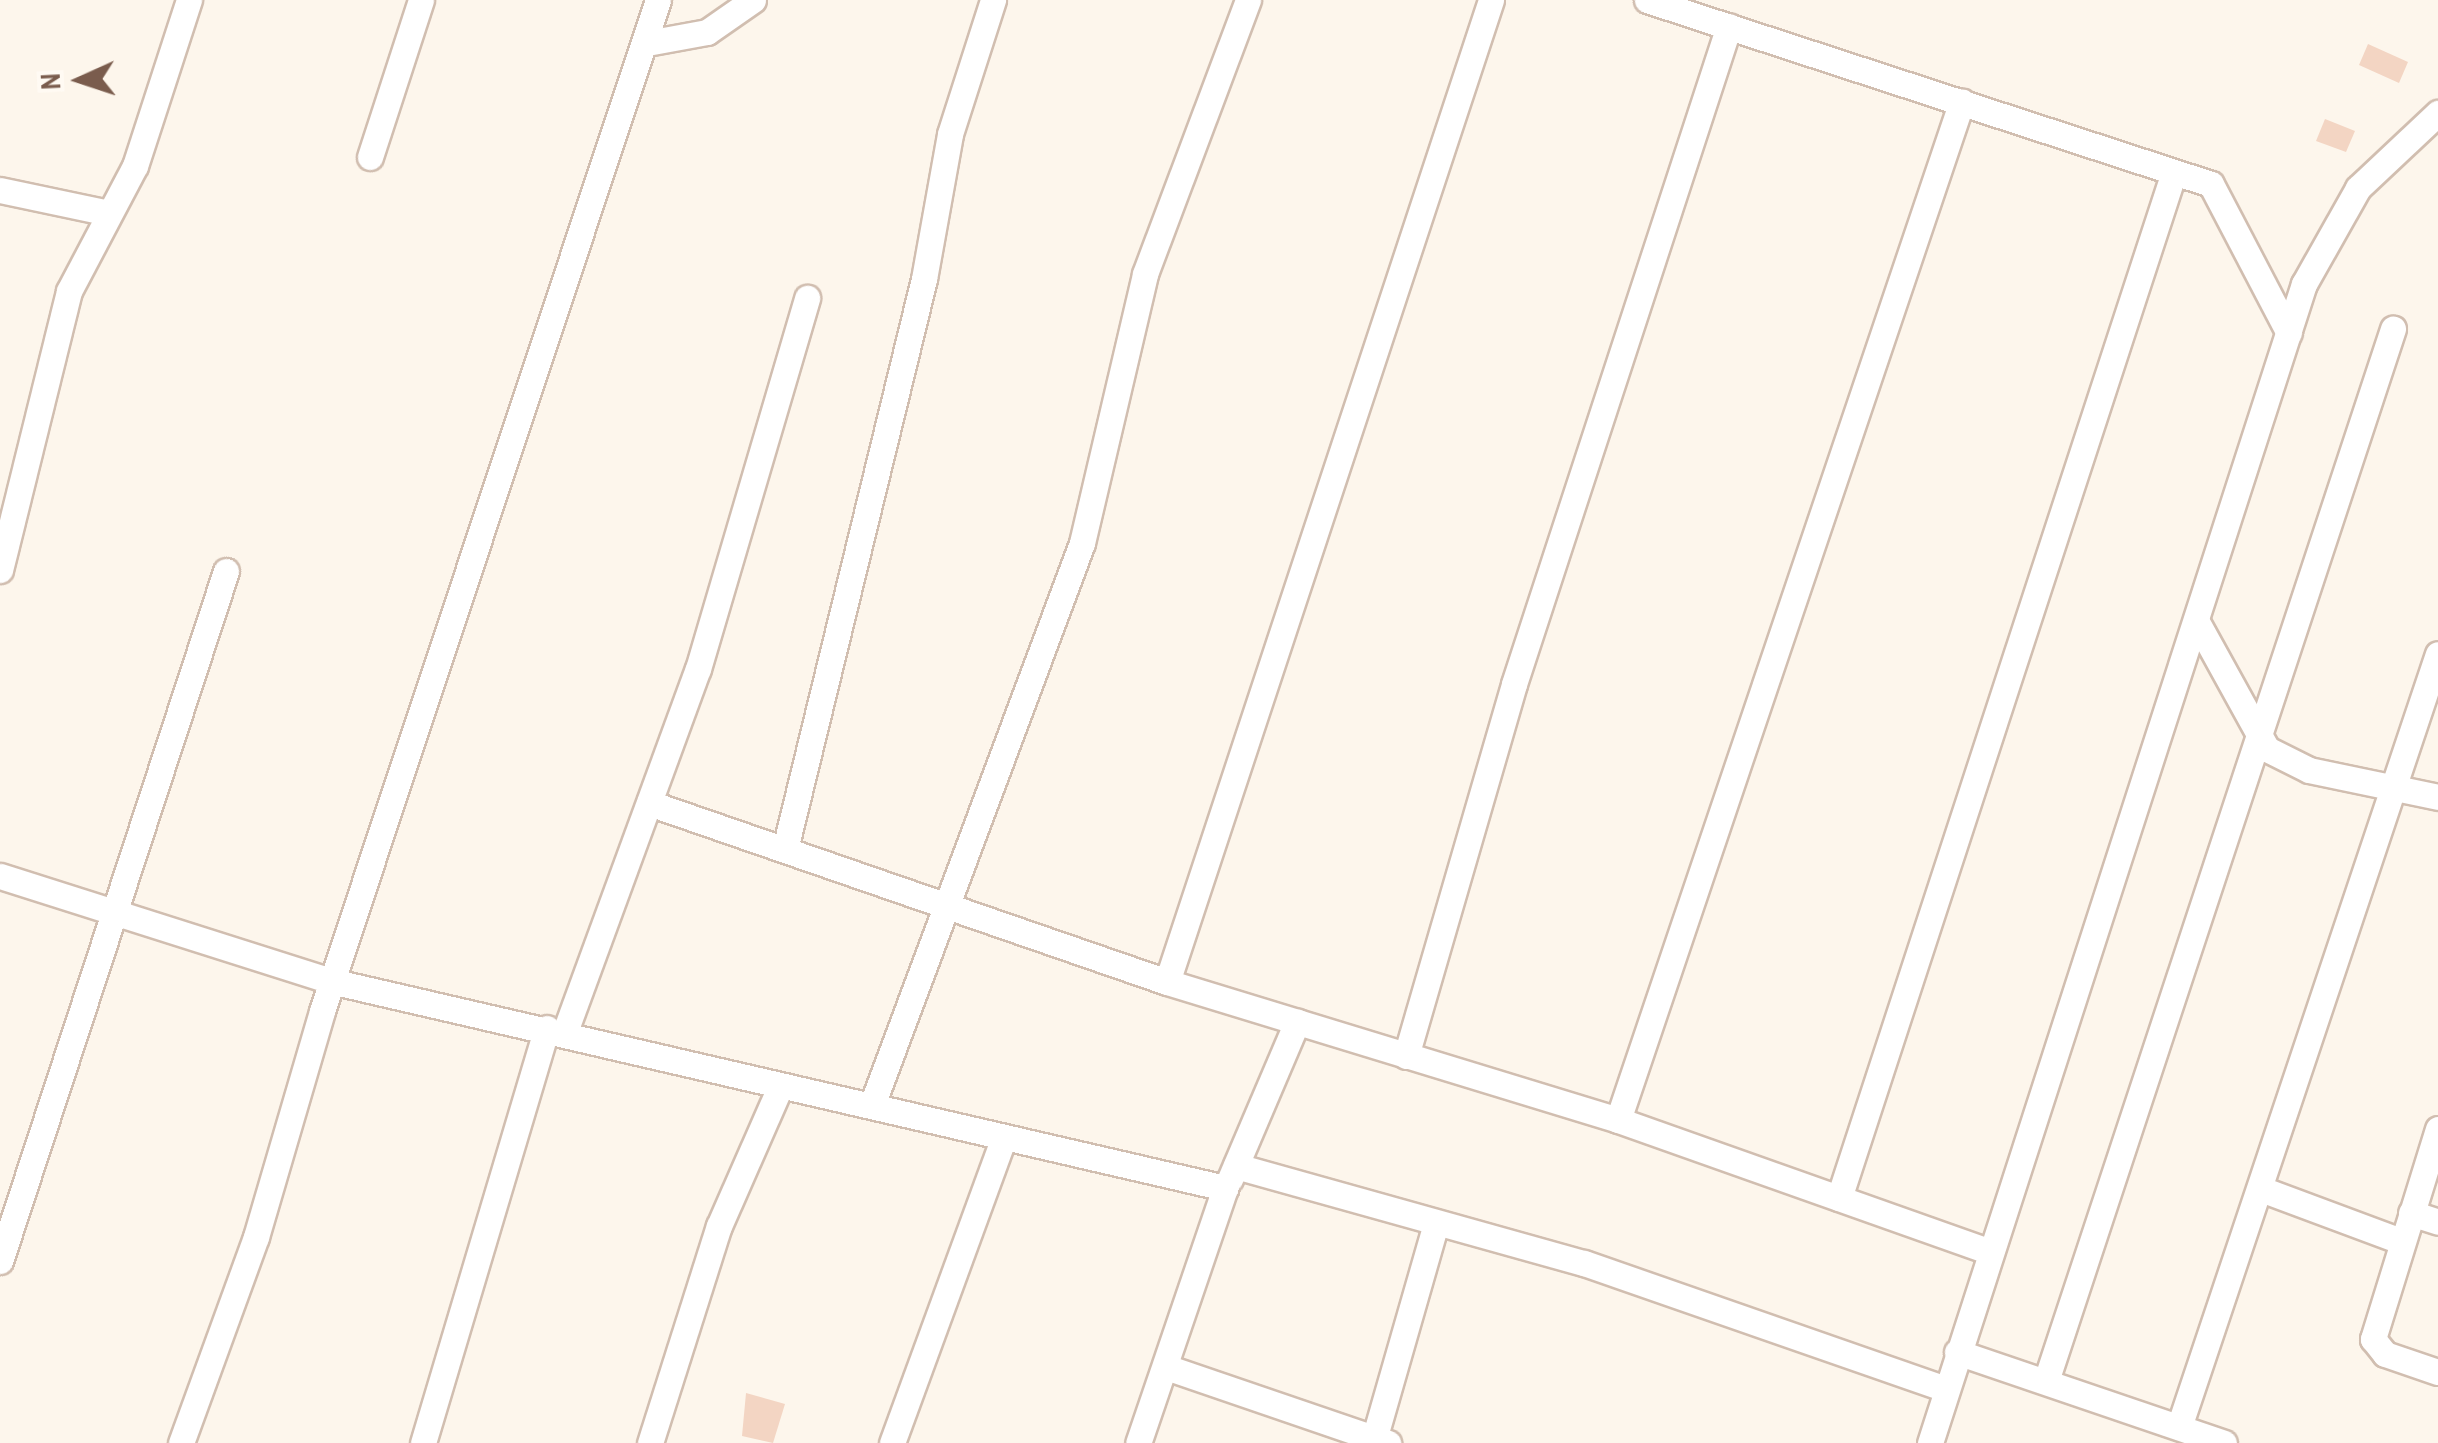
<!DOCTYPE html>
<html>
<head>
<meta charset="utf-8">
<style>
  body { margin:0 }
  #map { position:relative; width:2438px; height:1443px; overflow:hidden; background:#fdf6ec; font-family:"Archivo Narrow",sans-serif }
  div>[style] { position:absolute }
  .building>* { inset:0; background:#f3d5c3 }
  .roads { filter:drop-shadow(2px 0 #d1beb0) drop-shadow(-2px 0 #d1beb0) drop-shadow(0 2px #d1beb0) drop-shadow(0 -2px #d1beb0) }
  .minor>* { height:25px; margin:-12.5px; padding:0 12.5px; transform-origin:12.5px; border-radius:12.5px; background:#fff }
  span { translate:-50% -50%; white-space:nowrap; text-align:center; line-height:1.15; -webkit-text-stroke:9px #fffaf3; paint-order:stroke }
  .north { position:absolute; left:30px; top:30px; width:100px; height:100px; -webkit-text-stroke:8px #fffaf3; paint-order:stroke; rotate:267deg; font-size:28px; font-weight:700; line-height:40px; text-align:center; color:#7a5c4d }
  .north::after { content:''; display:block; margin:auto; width:35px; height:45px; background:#7a5c4d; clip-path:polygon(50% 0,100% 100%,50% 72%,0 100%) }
</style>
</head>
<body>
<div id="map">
  <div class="building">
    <div style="clip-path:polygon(2368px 44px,2408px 62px,2399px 83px,2359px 65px)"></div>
    <div style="clip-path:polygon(2325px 119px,2355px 131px,2346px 152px,2316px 141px)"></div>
    <div style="clip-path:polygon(746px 1393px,785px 1404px,773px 1443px,742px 1436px)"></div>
  </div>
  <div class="roads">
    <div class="minor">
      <div style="left:1647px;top:0;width:593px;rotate:18.07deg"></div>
      <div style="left:2211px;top:184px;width:168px;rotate:62.4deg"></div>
      <div style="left:647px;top:43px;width:61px;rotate:-10.4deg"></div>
      <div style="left:707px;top:32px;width:56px;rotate:-34.8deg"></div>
      <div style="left:370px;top:157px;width:165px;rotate:-72deg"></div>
      <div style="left:0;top:190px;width:111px;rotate:11.9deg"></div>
      <div style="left:0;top:570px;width:287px;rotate:-76.1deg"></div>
      <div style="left:69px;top:291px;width:141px;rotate:-62.2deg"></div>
      <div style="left:135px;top:166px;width:175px;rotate:-72deg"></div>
      <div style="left:2197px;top:622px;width:145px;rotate:61.1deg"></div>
      <div style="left:2267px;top:749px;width:47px;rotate:26.6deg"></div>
      <div style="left:2309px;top:770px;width:132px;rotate:11.8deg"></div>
      <div style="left:649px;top:803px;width:548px;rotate:19.06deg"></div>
      <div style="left:1167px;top:982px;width:472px;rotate:17deg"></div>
      <div style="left:1618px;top:1120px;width:395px;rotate:19.5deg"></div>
      <div style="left:785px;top:849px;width:587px;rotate:-76.3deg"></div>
      <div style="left:924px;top:279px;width:147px;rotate:-79.8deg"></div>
      <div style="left:950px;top:134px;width:141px;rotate:-72.2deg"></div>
      <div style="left:0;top:876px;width:351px;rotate:17.6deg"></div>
      <div style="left:335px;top:982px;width:914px;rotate:13.03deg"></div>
      <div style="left:1225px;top:1188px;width:269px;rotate:108.8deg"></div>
      <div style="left:1167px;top:982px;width:1034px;rotate:-71.74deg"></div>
      <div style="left:566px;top:1029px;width:383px;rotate:-69.9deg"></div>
      <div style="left:698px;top:669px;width:387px;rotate:-73.6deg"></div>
      <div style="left:1406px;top:1056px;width:387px;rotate:-73.8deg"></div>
      <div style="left:1514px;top:684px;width:692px;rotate:-71.91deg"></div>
      <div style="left:872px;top:1105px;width:600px;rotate:-69.51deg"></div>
      <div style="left:1082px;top:543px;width:276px;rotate:-76.8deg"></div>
      <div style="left:1145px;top:274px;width:293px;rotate:-69.4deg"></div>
      <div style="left:1618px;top:1120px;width:1075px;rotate:-71.35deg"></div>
      <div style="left:2438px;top:1129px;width:220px;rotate:107.2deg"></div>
      <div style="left:2373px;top:1339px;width:19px;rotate:51deg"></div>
      <div style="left:2385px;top:1354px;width:56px;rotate:18.8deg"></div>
      <div style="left:1236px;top:1166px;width:361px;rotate:15.6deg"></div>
      <div style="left:1584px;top:1263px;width:382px;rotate:19.2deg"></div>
      <div style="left:1230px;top:1179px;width:171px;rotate:-66.9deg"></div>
      <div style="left:2261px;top:1189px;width:149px;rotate:20.4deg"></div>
      <div style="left:1839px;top:1198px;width:1079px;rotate:-71.92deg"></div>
      <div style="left:2411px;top:1213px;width:28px;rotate:18deg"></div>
      <div style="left:0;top:1261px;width:726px;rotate:-71.86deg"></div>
      <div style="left:1957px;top:1352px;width:282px;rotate:18.8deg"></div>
      <div style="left:1166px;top:1367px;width:235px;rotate:18.9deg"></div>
      <div style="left:2047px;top:1378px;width:1105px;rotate:-71.75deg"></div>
      <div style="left:2179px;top:1427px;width:815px;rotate:-71.48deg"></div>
      <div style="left:181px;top:1443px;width:219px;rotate:-70deg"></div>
      <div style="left:256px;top:1237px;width:235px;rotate:-73.7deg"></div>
      <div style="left:322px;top:1011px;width:1065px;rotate:-71.62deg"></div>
      <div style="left:423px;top:1443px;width:433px;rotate:-73.4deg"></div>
      <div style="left:650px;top:1443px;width:228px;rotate:-72.4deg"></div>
      <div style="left:719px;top:1226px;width:150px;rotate:-66.3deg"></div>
      <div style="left:892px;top:1443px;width:320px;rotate:-69.9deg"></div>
      <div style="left:1373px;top:1443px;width:229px;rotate:-74deg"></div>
      <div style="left:1930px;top:1443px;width:1218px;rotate:-72.12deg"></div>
      <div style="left:2304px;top:284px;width:110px;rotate:-60.6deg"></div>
      <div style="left:2358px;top:188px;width:110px;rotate:-43.2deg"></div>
    </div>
  </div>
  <div class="north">N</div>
</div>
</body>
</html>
